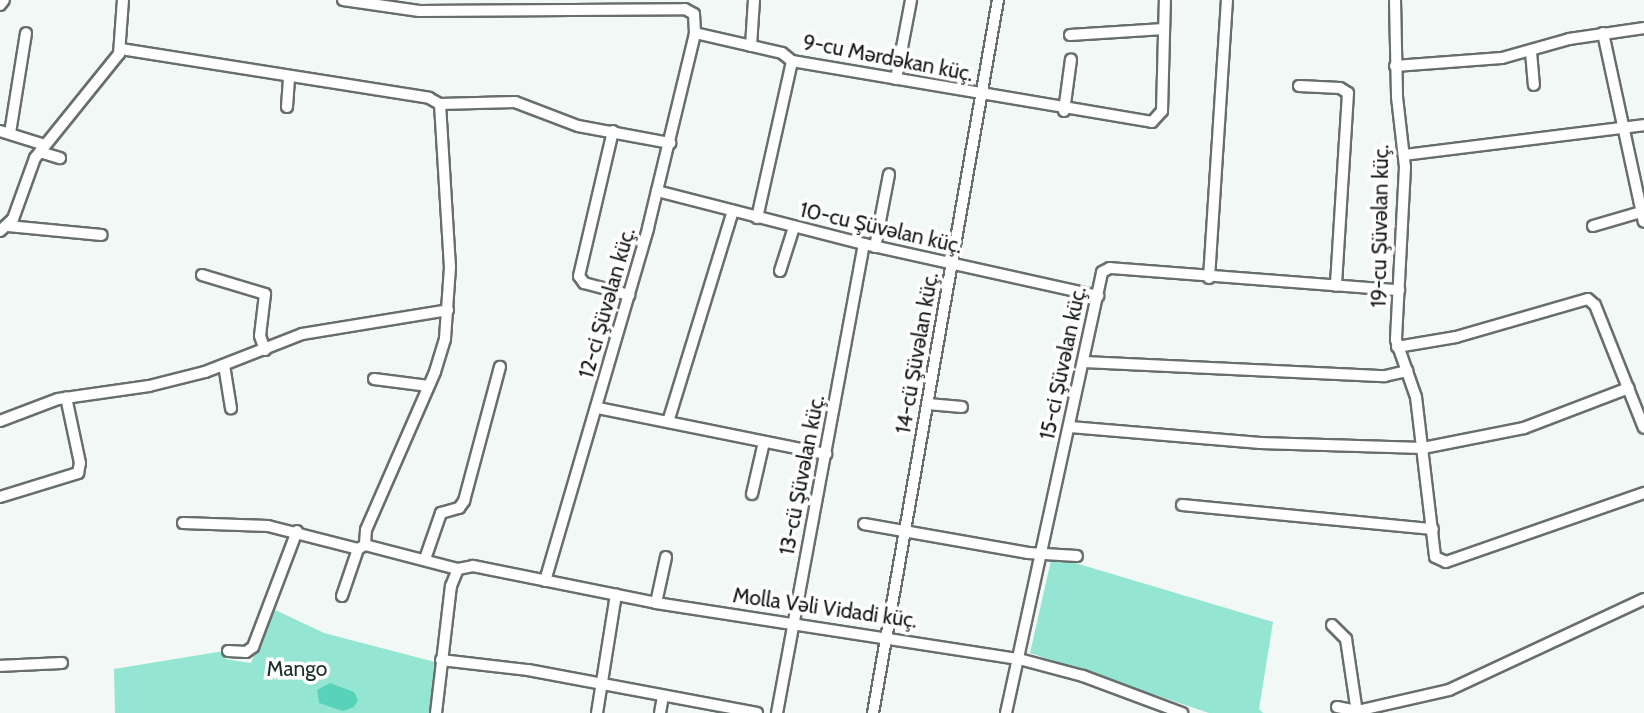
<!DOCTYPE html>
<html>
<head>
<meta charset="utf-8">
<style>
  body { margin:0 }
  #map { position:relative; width:1644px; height:713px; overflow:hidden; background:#f2f8f6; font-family:Cabin,sans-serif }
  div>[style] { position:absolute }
  .green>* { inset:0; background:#94e5d2 }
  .water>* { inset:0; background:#58d3ba }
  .roads { filter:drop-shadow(2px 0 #686e6d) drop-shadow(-2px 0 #686e6d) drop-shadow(0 2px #686e6d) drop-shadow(0 -2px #686e6d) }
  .minor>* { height:10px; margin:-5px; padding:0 5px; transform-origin:5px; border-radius:5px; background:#fff }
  span { translate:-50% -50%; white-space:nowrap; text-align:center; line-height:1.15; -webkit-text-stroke:7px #fff; paint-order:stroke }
  .street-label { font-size:21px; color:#131615 }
  .park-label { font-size:21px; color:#192f2a }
</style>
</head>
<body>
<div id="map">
  <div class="green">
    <div style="clip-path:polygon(1052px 556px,1273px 622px,1259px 709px,1263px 713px,1209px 713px,1030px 653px)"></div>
    <div style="clip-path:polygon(271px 608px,324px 633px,435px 662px,431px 713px,115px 713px,114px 669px,224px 651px,225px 659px,251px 663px)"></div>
  </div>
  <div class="water">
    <div style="clip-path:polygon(330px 683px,354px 692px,358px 700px,354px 707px,343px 711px,319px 703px,317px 690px)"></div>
  </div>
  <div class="roads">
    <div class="minor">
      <div style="left:343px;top:0;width:77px;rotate:8.2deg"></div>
      <div style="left:419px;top:11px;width:266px;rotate:-0.4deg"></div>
      <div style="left:685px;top:9px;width:10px;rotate:29deg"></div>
      <div style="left:694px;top:14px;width:19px;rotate:87deg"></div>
      <div style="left:695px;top:33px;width:89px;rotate:12.9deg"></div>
      <div style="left:782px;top:53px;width:13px;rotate:39deg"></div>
      <div style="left:792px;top:61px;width:365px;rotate:9.6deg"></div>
      <div style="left:1152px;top:122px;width:15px;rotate:-48deg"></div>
      <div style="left:1162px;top:111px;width:111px;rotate:-88.5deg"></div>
      <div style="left:1395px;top:0;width:97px;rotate:88.8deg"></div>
      <div style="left:1397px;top:97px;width:70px;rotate:83.5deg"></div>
      <div style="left:1405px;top:167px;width:173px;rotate:93deg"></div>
      <div style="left:1396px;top:340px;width:60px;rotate:70.7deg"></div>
      <div style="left:1416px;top:397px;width:161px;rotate:83.2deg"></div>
      <div style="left:1435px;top:557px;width:12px;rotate:24deg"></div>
      <div style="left:1446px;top:562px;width:210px;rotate:-19.2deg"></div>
      <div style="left:0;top:5px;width:6px;rotate:-51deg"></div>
      <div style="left:1603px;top:33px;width:193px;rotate:77.8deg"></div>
      <div style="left:1070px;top:35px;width:94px;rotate:-3.7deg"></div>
      <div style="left:751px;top:46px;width:46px;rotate:-86.3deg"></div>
      <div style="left:121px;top:49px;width:312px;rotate:9deg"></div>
      <div style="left:429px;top:98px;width:13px;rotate:29deg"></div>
      <div style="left:440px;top:104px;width:163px;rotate:86.5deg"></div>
      <div style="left:450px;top:267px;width:72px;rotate:94deg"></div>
      <div style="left:445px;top:339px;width:34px;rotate:107deg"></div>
      <div style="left:435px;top:372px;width:172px;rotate:113.6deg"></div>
      <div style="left:366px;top:530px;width:15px;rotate:94deg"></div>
      <div style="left:1531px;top:52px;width:33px;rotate:85deg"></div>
      <div style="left:1395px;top:66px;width:107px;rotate:-4.3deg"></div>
      <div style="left:1502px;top:58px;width:70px;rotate:-15.8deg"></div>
      <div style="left:1569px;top:39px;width:76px;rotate:-8.3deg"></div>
      <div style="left:896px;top:79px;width:80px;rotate:-79.2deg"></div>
      <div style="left:1299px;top:86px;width:41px;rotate:2.8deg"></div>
      <div style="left:1340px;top:88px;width:9px;rotate:32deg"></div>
      <div style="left:1348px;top:93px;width:193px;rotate:93.6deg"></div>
      <div style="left:440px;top:104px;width:75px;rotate:-1.5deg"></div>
      <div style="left:515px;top:102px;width:67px;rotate:20.9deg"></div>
      <div style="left:578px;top:126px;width:94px;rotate:10.5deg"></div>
      <div style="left:287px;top:107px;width:29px;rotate:-86deg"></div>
      <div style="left:1064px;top:111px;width:52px;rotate:-82.3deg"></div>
      <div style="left:0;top:131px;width:47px;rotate:17.3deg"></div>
      <div style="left:613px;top:131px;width:149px;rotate:103.2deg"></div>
      <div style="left:579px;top:276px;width:9px;rotate:54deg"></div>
      <div style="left:584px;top:283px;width:47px;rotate:14.9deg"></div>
      <div style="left:10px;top:133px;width:101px;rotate:-80.9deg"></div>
      <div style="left:40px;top:152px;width:21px;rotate:17deg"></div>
      <div style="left:1404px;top:155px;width:242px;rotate:-7.1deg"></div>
      <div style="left:657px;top:191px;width:214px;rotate:14.4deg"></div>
      <div style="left:864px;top:244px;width:240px;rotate:12.5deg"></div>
      <div style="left:757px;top:218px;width:161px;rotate:-77.4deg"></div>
      <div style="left:8px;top:226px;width:94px;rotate:5.5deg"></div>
      <div style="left:1593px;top:226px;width:50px;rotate:-16.3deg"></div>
      <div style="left:0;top:231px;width:18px;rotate:-43deg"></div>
      <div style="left:13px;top:219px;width:65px;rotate:-70.2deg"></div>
      <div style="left:35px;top:158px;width:134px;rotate:-51.1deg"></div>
      <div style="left:119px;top:54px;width:54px;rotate:-85.8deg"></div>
      <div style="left:875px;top:247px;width:74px;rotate:-79.1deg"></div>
      <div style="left:780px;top:271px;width:46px;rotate:-72.3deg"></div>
      <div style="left:202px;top:275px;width:66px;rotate:16.8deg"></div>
      <div style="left:265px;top:294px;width:42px;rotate:96.8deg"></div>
      <div style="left:260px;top:336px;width:15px;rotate:70deg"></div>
      <div style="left:1209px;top:278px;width:279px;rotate:-86.3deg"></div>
      <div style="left:1397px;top:347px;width:60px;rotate:-9.6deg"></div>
      <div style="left:1456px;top:337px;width:137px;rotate:-16.1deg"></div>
      <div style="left:1588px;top:299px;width:9px;rotate:41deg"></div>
      <div style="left:1595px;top:305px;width:132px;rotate:68.3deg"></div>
      <div style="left:1084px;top:362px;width:301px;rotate:2.7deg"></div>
      <div style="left:1385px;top:376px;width:23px;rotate:-13deg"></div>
      <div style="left:224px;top:365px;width:44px;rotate:80.8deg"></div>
      <div style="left:374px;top:379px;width:55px;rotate:7.3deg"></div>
      <div style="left:928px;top:404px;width:34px;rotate:5deg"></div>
      <div style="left:598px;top:408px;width:233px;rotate:11.4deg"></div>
      <div style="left:0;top:421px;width:62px;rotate:-20.8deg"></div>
      <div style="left:58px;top:399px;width:92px;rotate:-8.1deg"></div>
      <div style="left:149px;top:386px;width:58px;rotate:-14deg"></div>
      <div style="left:205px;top:372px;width:104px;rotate:-21.4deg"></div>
      <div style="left:302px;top:334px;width:148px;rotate:-9.3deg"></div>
      <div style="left:668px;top:422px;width:221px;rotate:-72.9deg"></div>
      <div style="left:1070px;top:427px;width:191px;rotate:4.8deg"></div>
      <div style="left:1260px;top:443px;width:163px;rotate:1.8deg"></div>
      <div style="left:1423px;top:448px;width:103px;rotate:-11.2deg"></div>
      <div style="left:1524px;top:428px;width:112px;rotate:-20.9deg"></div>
      <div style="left:752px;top:494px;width:53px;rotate:-77deg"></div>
      <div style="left:0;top:497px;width:82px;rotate:-17.1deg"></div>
      <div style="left:78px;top:473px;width:10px;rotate:-79deg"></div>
      <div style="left:80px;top:463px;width:67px;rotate:-102deg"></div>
      <div style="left:1182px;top:505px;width:252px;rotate:5.5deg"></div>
      <div style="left:183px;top:523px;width:85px;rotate:2deg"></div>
      <div style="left:268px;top:526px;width:93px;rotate:14.3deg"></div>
      <div style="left:358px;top:549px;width:8px;rotate:-30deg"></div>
      <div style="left:864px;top:524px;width:167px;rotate:10deg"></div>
      <div style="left:1028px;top:553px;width:49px;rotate:3.5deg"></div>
      <div style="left:365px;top:545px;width:96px;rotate:14.5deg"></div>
      <div style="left:425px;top:559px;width:49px;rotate:-70.8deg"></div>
      <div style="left:441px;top:513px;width:19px;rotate:-16deg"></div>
      <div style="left:459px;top:508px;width:9px;rotate:-54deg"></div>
      <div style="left:464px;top:501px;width:139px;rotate:-75deg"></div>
      <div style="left:458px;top:569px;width:15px;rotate:-11deg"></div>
      <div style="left:473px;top:566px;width:187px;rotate:11.4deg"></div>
      <div style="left:656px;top:603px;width:367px;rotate:8.8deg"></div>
      <div style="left:1019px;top:659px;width:66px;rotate:14.9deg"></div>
      <div style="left:1083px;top:676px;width:106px;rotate:20.5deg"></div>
      <div style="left:545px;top:581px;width:368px;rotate:-73.7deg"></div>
      <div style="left:648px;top:228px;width:201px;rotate:-76.4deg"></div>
      <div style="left:342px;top:596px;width:50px;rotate:-71.2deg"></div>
      <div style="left:656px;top:603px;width:47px;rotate:-77.7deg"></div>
      <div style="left:1332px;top:625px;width:20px;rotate:45deg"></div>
      <div style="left:1346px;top:639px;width:75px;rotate:81.5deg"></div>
      <div style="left:228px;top:651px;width:18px;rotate:3deg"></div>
      <div style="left:246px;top:652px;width:9px;rotate:-36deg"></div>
      <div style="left:253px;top:647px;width:124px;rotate:-69.2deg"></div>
      <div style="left:441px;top:660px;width:88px;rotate:6.6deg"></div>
      <div style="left:528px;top:670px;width:233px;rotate:10.6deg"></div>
      <div style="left:0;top:666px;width:62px;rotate:-2.8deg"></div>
      <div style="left:1337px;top:707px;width:20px;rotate:11deg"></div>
      <div style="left:1357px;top:711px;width:94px;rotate:-12.9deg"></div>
      <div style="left:1449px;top:690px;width:215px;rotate:-25deg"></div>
      <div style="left:436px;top:713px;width:128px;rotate:-83.3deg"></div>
      <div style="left:451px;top:586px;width:18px;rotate:-68deg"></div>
      <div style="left:597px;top:713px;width:120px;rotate:-80.9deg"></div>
      <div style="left:660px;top:713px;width:17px;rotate:-80deg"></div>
      <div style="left:777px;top:713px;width:477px;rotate:-79.5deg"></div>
      <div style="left:873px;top:713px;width:724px;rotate:-80.06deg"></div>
      <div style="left:1006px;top:713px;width:451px;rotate:-77.7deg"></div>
      <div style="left:1102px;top:272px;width:9px;rotate:-27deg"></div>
      <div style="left:1110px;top:268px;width:290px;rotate:4.4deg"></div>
    </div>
  </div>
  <div class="street-label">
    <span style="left:888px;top:58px;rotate:11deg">9-cu Mərdəkan küç.</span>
    <span style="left:1380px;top:226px;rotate:-89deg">19-cu Şüvəlan küç.</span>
    <span style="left:881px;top:228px;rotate:13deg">10-cu Şüvəlan küç.</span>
    <span style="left:607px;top:303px;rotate:-74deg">12-ci Şüvəlan küç.</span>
    <span style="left:917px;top:353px;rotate:-80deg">14-cü Şüvəlan küç.</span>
    <span style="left:1063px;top:363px;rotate:-78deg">15-ci Şüvəlan küç.</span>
    <span style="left:802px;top:475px;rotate:-79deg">13-cü Şüvəlan küç.</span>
    <span style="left:825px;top:608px;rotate:8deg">Molla Vəli Vidadi küç.</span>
  </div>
  <div class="park-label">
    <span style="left:297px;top:669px">Mango</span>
  </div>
</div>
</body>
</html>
